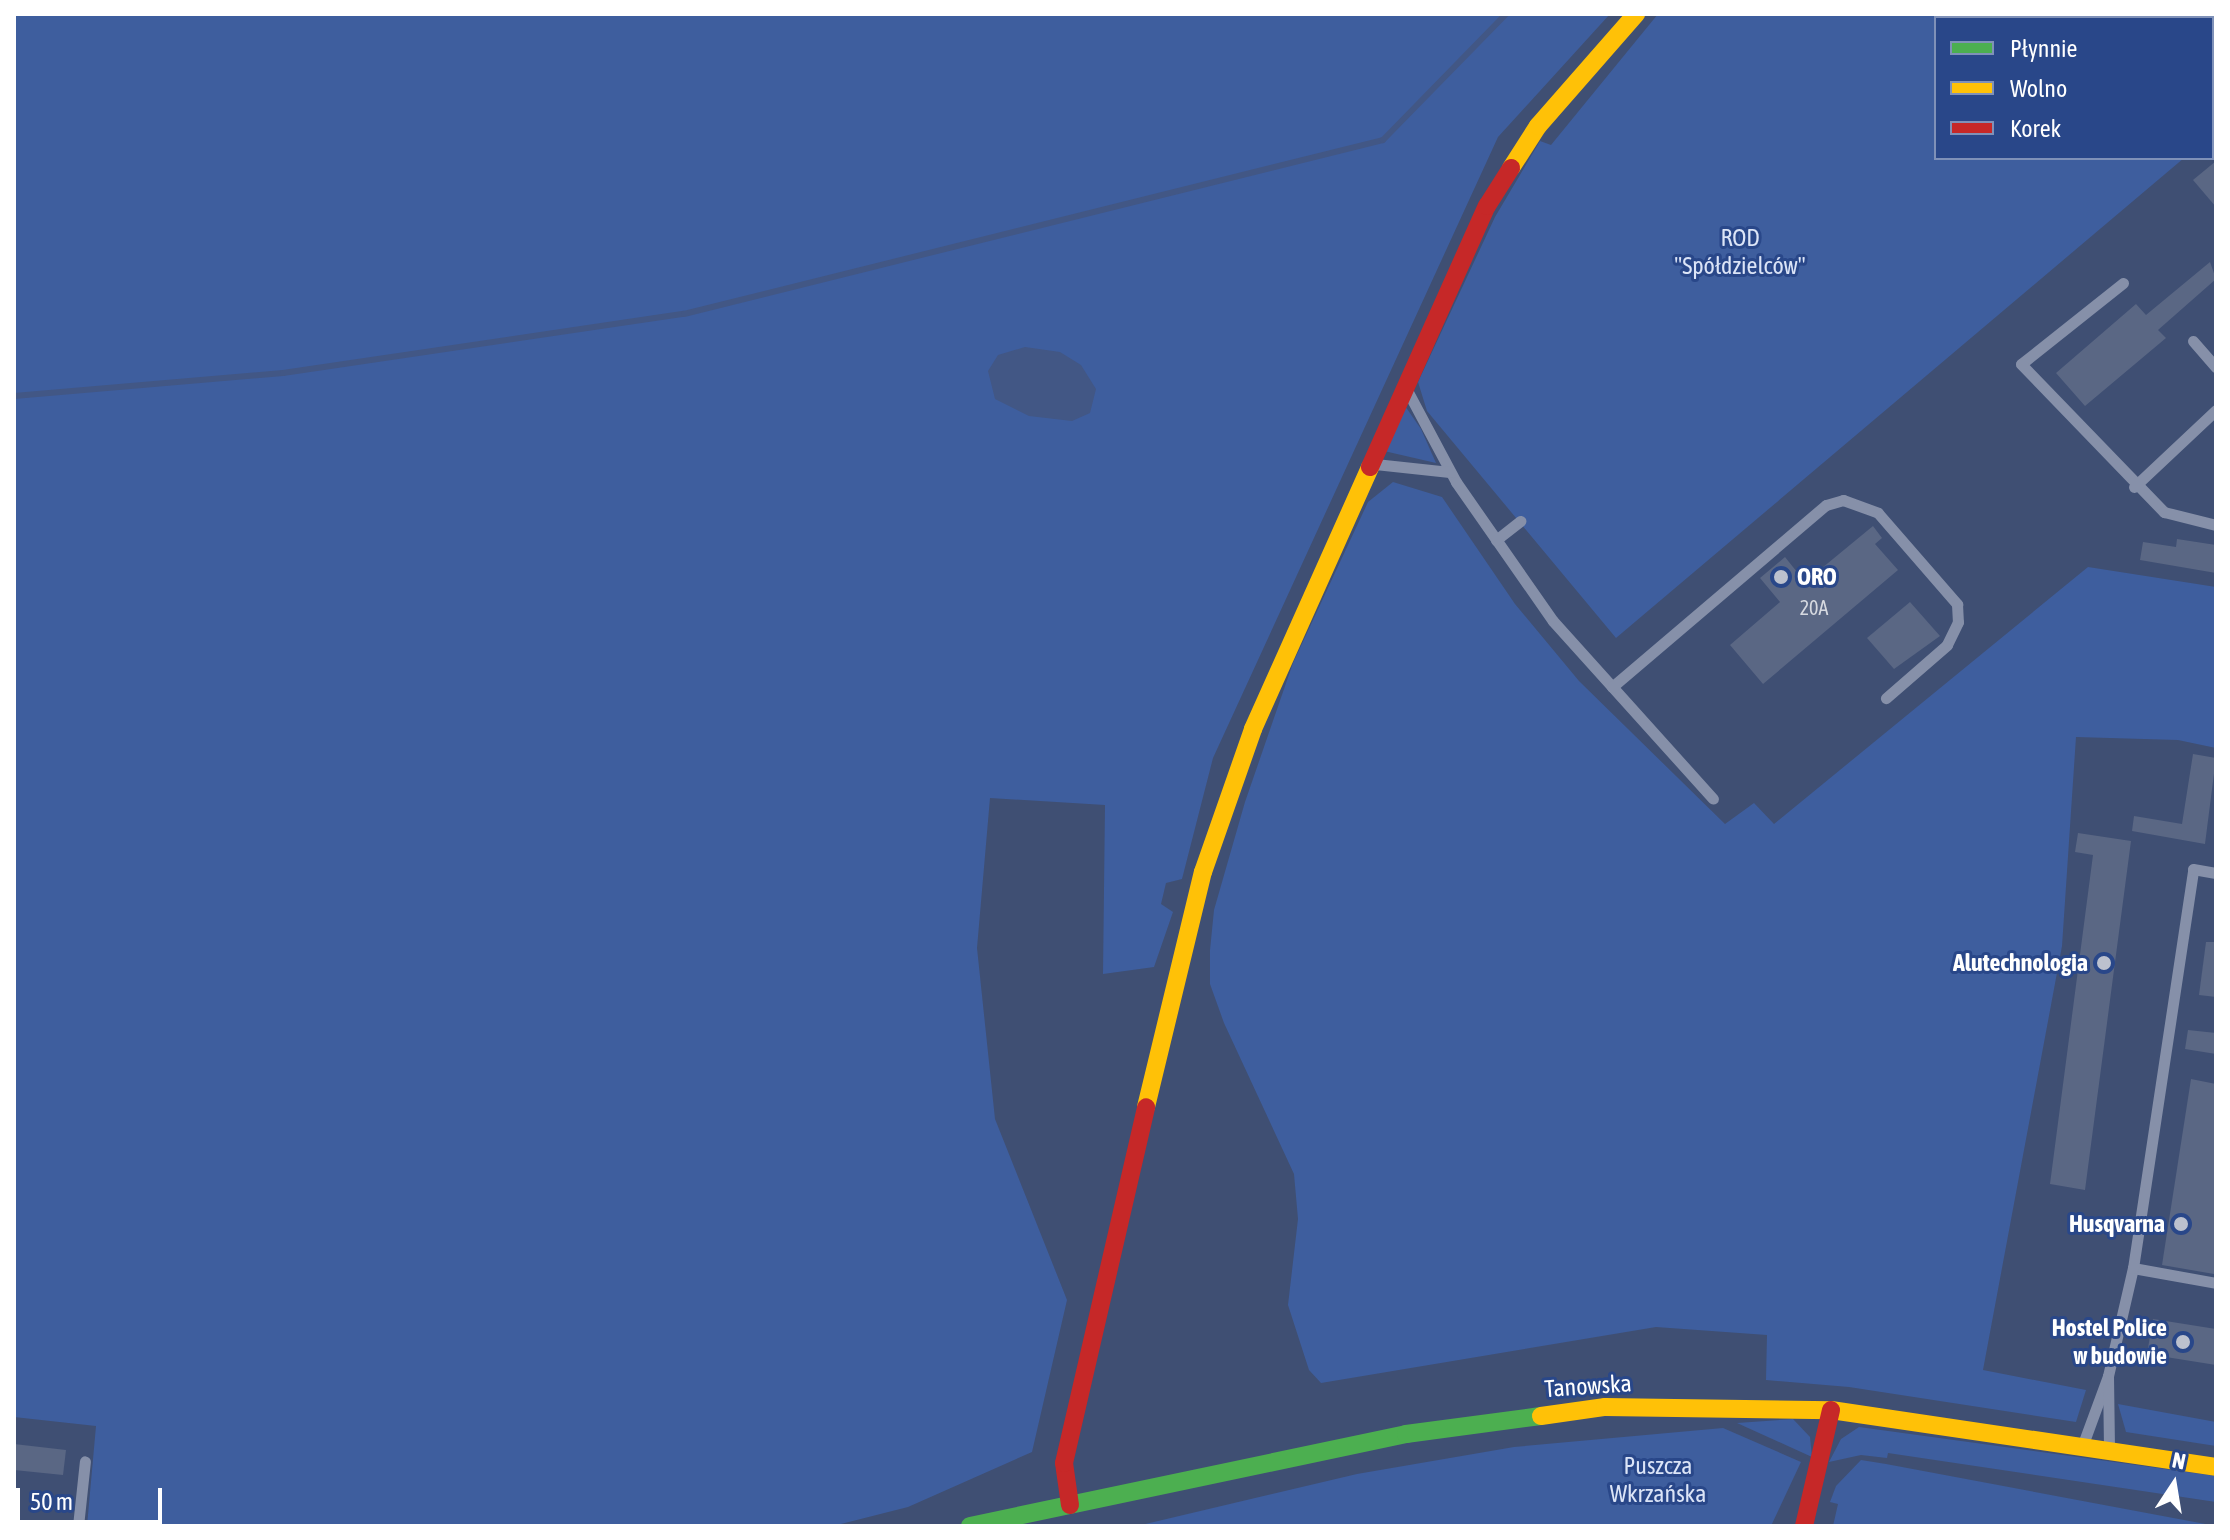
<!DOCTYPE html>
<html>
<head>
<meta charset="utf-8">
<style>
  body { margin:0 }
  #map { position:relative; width:2230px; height:1540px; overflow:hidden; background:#3f4f73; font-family:"Asap Condensed",sans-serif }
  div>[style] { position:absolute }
  .green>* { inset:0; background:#3e5e9e }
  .water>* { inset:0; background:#425785 }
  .stream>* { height:6px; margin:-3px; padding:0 3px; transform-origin:3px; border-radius:3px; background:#425785 }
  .building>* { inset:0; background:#5a6784 }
  .lane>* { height:11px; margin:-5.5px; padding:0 5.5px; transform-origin:5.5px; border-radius:5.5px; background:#8690a9 }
  .fast>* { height:18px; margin:-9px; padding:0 9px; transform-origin:9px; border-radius:9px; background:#4caf50 }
  .slow>* { height:18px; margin:-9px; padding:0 9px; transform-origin:9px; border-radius:9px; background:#ffc107 }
  .jam>* { height:18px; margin:-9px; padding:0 9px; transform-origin:9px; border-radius:9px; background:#c62828 }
  .dots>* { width:22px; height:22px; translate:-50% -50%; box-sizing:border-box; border:4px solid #294789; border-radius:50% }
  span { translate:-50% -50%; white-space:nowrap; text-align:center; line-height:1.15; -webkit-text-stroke:6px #294789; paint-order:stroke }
  .number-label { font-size:20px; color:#d6d9e0 }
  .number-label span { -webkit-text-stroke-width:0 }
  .park-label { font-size:24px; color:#dbe4f7 }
  .poi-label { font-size:24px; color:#fff; font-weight:700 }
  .left { translate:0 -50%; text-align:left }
  .right { translate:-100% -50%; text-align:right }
  .street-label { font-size:24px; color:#fff }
  .frame { position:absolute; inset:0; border:16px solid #fff; pointer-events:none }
  .legend { position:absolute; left:1934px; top:16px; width:280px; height:144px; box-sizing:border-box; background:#294789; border:2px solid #7f91b8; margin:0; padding:10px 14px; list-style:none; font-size:24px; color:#fff }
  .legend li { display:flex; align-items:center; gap:16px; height:40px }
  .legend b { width:40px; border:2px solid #7f91b8 }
  .north { position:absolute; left:2134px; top:1444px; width:80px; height:80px; -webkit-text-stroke:6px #294789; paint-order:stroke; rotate:12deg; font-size:22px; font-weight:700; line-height:32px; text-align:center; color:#fff }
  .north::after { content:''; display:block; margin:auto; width:28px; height:36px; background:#fff; clip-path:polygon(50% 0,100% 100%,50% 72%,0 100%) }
  .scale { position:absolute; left:16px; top:1488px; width:146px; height:36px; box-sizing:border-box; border:4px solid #fff; border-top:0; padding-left:10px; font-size:24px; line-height:28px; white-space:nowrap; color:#fff; -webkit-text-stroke:6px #294789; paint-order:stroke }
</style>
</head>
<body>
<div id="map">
  <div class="green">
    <div style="clip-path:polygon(14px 14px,1610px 14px,1498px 137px,1213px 758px,1182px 879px,1166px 883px,1161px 904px,1173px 912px,1154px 967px,1103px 974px,1105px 805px,990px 798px,977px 948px,995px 1119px,1067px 1300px,1032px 1452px,908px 1507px,833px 1526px,87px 1526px,96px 1426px,14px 1417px)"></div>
    <div style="clip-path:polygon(1658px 14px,2216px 14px,2216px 130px,2212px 134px,2212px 18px,1936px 18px,1936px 158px,2184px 158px,1616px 638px,1427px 411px,1418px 382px,1495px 217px,1540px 141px,1551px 145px)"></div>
    <div style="clip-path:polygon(1405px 406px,1421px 429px,1436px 463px,1384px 451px)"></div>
    <div style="clip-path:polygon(1393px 482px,1442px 497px,1515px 604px,1579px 681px,1725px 824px,1754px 803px,1774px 824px,2088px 567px,2216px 587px,2216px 748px,2178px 740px,2076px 737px,2062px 946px,1983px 1370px,2086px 1390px,2076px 1422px,1849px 1387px,1766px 1380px,1767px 1335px,1656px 1327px,1321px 1383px,1309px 1370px,1288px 1305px,1298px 1219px,1294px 1174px,1224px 1023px,1210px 984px,1210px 950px,1214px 910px,1245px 802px,1293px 663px,1368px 502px)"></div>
    <div style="clip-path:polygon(2118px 1404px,2216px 1422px,2216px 1446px,2126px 1432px)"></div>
    <div style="clip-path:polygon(1793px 1419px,1810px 1437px,1812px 1457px,1737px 1423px)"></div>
    <div style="clip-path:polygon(1859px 1427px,2216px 1476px,2216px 1502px,1888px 1453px,1887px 1458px,1861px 1455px,1829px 1462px,1841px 1439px)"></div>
    <div style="clip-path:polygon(1723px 1428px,1801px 1462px,1771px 1526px,1137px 1526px,1357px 1474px,1514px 1447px)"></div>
    <div style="clip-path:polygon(1861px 1460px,1886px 1464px,2216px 1526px,1833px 1526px,1838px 1504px,1830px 1502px,1836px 1486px)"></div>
  </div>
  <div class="water">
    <div style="clip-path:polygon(1025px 347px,1060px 352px,1081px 365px,1096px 389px,1090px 413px,1072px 421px,1029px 416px,995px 399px,988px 371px,998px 355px)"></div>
  </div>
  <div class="stream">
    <div style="left:14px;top:396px;width:270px;rotate:-4.9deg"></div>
    <div style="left:283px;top:373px;width:405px;rotate:-8.4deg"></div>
    <div style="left:684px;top:314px;width:720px;rotate:-13.98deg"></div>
    <div style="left:1383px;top:140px;width:176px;rotate:-45.7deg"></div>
  </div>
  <div class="building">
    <div style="clip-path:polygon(2216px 161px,2216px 207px,2193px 180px)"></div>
    <div style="clip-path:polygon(2210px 262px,2216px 279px,2158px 330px,2166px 338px,2085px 406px,2056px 373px,2136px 304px,2146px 315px)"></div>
    <div style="clip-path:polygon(1873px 526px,1882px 538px,1875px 544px,1898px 570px,1763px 684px,1730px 645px,1780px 602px,1760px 578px,1785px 557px,1805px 582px)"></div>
    <div style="clip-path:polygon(2177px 539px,2216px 545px,2216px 573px,2140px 560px,2143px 542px,2176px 547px)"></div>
    <div style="clip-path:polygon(1910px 602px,1940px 636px,1894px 669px,1867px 638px)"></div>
    <div style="clip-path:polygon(2193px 754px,2216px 758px,2205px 844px,2132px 831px,2134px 816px,2182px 824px)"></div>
    <div style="clip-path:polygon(2078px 833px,2131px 841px,2085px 1190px,2050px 1184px,2093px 855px,2075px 852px)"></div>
    <div style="clip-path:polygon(2206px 942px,2216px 942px,2216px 997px,2199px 995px)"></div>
    <div style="clip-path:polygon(2188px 1030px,2216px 1033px,2216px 1054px,2185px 1049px)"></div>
    <div style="clip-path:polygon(2191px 1079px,2216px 1084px,2214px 1274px,2162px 1265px)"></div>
    <div style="clip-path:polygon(2153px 1319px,2216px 1329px,2216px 1365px,2147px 1354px)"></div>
    <div style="clip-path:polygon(14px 1444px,66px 1450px,63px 1475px,14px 1470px)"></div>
  </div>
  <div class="lane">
    <div style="left:2123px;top:283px;width:130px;rotate:141.5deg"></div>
    <div style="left:2021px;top:364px;width:206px;rotate:46deg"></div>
    <div style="left:2164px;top:512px;width:54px;rotate:14deg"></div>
    <div style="left:2193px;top:341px;width:35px;rotate:49deg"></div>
    <div style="left:1408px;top:392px;width:102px;rotate:61.9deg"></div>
    <div style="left:1456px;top:482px;width:169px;rotate:55.1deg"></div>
    <div style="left:1553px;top:621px;width:239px;rotate:48deg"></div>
    <div style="left:1375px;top:464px;width:75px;rotate:6.1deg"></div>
    <div style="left:2134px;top:487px;width:112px;rotate:-43.2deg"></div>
    <div style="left:1496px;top:540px;width:31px;rotate:-38deg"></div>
    <div style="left:1612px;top:687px;width:281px;rotate:-40.4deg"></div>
    <div style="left:1826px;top:505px;width:18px;rotate:-16deg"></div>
    <div style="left:1843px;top:500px;width:37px;rotate:20deg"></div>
    <div style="left:1878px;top:513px;width:121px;rotate:49deg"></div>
    <div style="left:1957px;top:604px;width:18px;rotate:87deg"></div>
    <div style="left:1958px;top:622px;width:25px;rotate:116deg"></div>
    <div style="left:1947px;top:645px;width:81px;rotate:139deg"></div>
    <div style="left:2133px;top:1268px;width:84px;rotate:10.2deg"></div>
    <div style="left:2108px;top:1376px;width:111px;rotate:-77deg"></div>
    <div style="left:2133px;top:1268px;width:403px;rotate:-81.4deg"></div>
    <div style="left:2193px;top:869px;width:23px;rotate:10deg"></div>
    <div style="left:2083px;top:1444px;width:72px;rotate:-69.8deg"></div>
    <div style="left:2108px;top:1376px;width:74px;rotate:89.2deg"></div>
    <div style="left:78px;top:1526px;width:65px;rotate:-83.9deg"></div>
  </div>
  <div class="fast">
    <div style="left:970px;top:1526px;width:446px;rotate:-11.9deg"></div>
    <div style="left:1406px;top:1434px;width:136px;rotate:-7.6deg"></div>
  </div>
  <div class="slow">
    <div style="left:1511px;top:168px;width:50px;rotate:-57.3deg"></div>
    <div style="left:1538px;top:126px;width:149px;rotate:-48.8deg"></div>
    <div style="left:1146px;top:1107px;width:242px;rotate:-76.4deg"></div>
    <div style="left:1203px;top:872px;width:151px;rotate:-70.7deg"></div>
    <div style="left:1253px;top:729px;width:287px;rotate:-65.9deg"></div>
    <div style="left:1541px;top:1416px;width:65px;rotate:-8deg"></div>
    <div style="left:1605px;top:1407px;width:226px;rotate:0.8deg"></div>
    <div style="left:1831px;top:1410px;width:389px;rotate:8.4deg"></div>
  </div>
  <div class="jam">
    <div style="left:1370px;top:467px;width:286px;rotate:-65.9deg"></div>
    <div style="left:1487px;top:206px;width:45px;rotate:-57.7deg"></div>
    <div style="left:1070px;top:1505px;width:42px;rotate:-98.1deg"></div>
    <div style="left:1064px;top:1463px;width:365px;rotate:-77deg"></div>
    <div style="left:1804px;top:1526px;width:119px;rotate:-76.9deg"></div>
  </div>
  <div class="dots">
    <div style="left:1781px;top:577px;background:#bcc1ce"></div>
    <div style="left:2104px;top:963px;background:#bcc1ce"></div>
    <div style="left:2181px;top:1224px;background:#bcc1ce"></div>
    <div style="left:2183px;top:1342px;background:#bcc1ce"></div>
  </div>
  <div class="number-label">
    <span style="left:1814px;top:607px">20A</span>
  </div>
  <div class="park-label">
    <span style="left:1740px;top:252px">ROD<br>"Spółdzielców"</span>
    <span style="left:1658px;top:1480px">Puszcza<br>Wkrzańska</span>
  </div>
  <div class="poi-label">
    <span class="left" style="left:1797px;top:577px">ORO</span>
    <span class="right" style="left:2088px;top:963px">Alutechnologia</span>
    <span class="right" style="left:2165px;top:1224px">Husqvarna</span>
    <span class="right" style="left:2167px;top:1342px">Hostel Police<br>w budowie</span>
  </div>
  <div class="street-label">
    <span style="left:1588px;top:1386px;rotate:-4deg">Tanowska</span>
  </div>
  <div class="frame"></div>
  <ul class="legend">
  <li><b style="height:10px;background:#4caf50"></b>Płynnie</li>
  <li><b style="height:10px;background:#ffc107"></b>Wolno</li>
  <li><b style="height:10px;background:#c62828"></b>Korek</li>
  </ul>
  <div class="north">N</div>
  <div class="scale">50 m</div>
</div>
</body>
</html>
